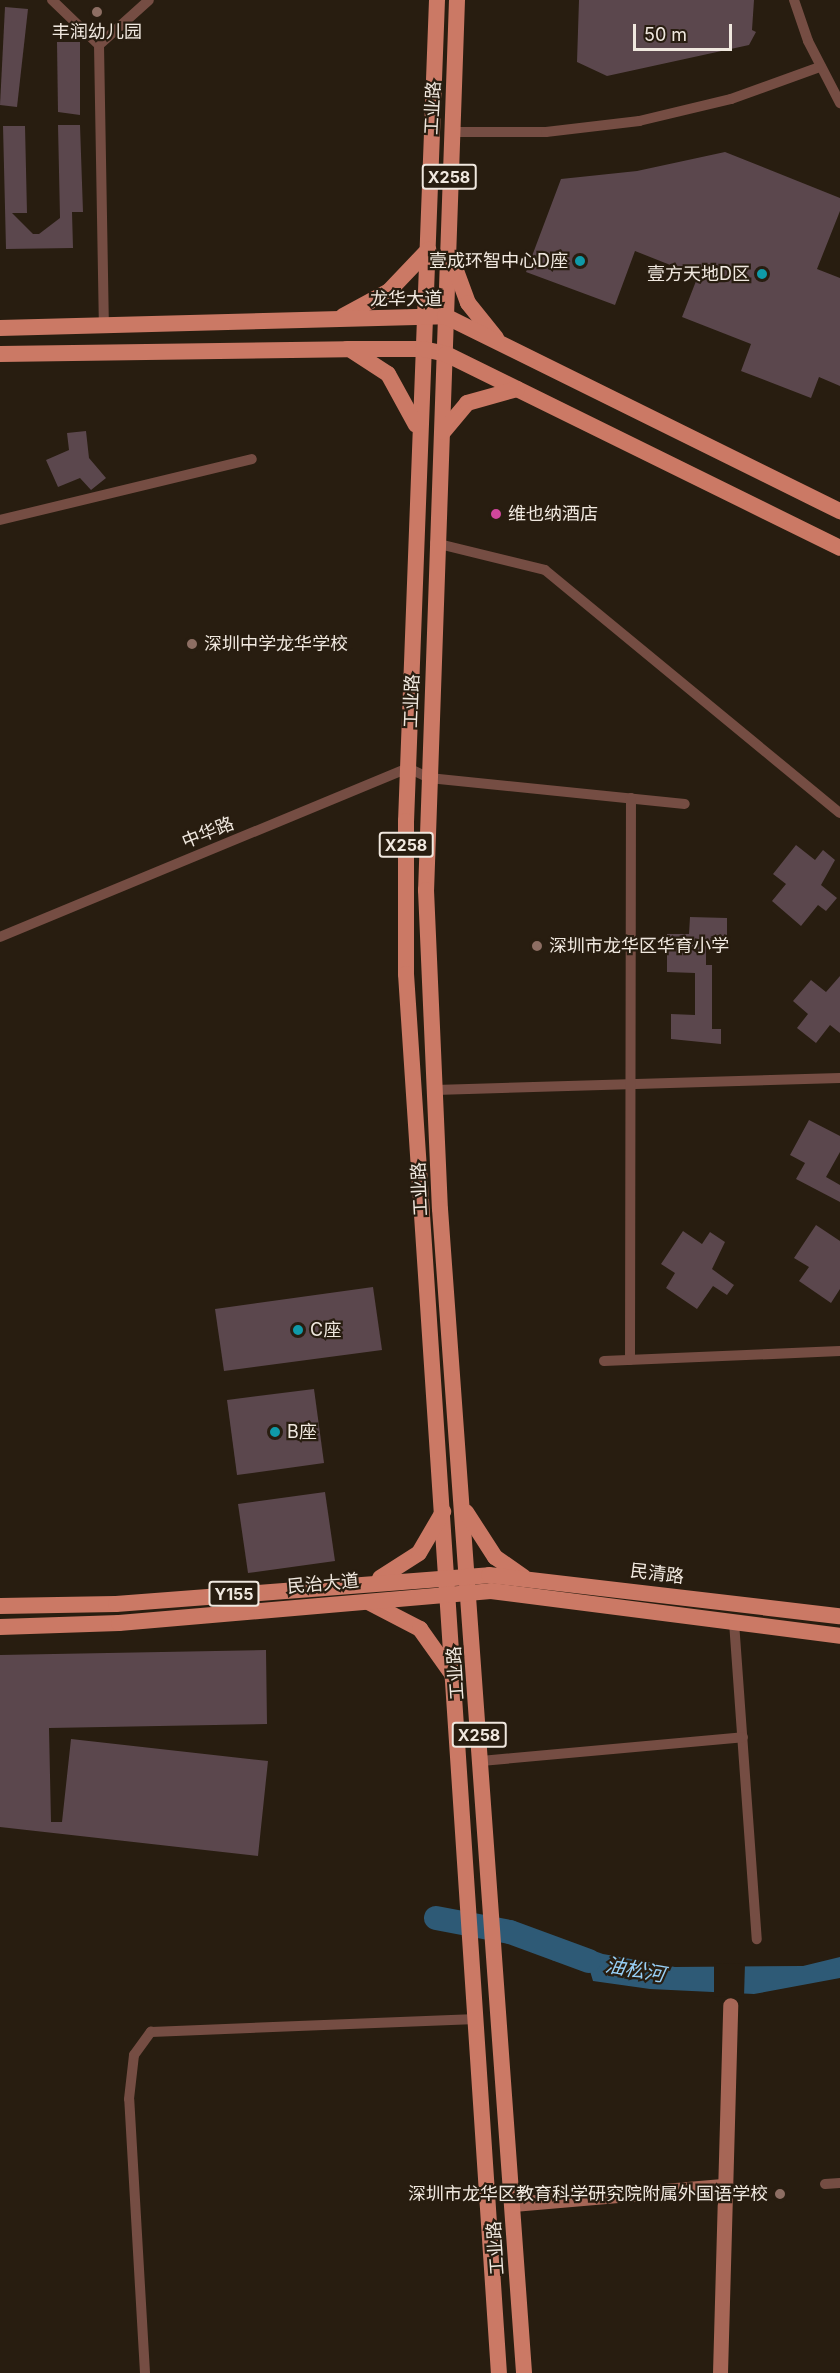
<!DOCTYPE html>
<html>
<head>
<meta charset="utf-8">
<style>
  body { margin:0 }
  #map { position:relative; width:840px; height:2373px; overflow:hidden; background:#281d10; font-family:Inter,"Noto Sans SC",sans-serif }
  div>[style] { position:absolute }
  .water>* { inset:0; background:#2e5a76 }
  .pier>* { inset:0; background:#281d10 }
  .river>* { height:24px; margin:-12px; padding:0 12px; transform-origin:12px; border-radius:12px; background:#2e5a76 }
  .building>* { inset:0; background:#5b474d }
  .street>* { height:10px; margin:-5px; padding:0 5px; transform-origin:5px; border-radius:5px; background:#754d43 }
  .secondary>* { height:15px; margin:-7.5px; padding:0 7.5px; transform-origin:7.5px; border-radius:7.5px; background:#a66656 }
  .primary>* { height:16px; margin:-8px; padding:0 8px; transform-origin:8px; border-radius:8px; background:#cb7965 }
  .dots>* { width:16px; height:16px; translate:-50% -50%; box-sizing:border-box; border:3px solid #281d10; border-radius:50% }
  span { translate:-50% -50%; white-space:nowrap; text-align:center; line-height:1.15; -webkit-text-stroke:4.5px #281d10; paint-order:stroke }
  .shield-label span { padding:2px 4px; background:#281d10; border:2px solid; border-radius:4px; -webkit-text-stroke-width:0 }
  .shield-label { font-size:16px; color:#f0e8df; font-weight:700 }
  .poi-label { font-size:18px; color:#f0e8df }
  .right { translate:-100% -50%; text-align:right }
  .left { translate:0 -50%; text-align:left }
  .street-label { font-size:18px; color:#f0e8df }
  .water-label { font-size:20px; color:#98cff5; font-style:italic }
  .scale { position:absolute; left:633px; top:24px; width:99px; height:27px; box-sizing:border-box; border:3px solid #f0e8df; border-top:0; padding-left:8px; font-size:18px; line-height:21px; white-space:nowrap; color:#f0e8df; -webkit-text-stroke:4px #281d10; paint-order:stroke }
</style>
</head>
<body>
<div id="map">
  <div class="water">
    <div style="clip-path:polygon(563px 1940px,603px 1954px,675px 1967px,803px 1966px,840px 1957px,840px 1978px,754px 1994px,650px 1989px,593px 1981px,590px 1971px,552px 1960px)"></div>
  </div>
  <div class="pier">
    <div style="clip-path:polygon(745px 1963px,744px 1997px,714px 1996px,714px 1964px)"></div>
  </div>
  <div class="river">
    <div style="left:436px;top:1918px;width:75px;rotate:10.7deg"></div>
    <div style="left:510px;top:1932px;width:84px;rotate:20.2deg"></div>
  </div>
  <div class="building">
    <div style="clip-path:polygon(579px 0,754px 0,752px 30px,756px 32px,749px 45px,607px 76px,577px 62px)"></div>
    <div style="clip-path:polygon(5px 7px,28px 9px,17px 107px,0 105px)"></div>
    <div style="clip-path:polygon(57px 42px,80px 42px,80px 115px,58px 112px)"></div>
    <div style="clip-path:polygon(58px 125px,80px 125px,83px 212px,72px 212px,73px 248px,6px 249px,3px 126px,25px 126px,27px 213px,12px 213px,33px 234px,39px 234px,60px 218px)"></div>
    <div style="clip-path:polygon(725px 152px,840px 198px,840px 211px,817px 269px,840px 278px,840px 386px,819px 377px,811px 398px,741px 371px,751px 344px,682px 317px,698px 276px,635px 251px,615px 305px,526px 272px,561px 179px,637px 171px)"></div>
    <div style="clip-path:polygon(86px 431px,89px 458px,106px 478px,91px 490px,80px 478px,58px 487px,46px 460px,69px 450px,67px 433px)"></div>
    <div style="clip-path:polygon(796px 845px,815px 860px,823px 850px,835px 860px,821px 885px,837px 898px,826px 911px,818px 905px,801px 926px,772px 901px,786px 884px,773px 874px)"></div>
    <div style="clip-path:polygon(690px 917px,727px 918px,727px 936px,717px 936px,717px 945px,706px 945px,706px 965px,712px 965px,712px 1029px,721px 1029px,721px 1044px,671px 1039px,671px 1014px,695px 1015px,695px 973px,667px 972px,667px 934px,689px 934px)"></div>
    <div style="clip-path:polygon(840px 976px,840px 1033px,830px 1025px,816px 1043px,797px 1028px,808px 1014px,793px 1001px,811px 980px,826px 992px)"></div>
    <div style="clip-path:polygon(809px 1120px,840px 1136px,840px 1152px,826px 1177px,840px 1185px,840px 1202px,796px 1179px,805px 1163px,790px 1155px)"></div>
    <div style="clip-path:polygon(816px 1225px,840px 1241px,840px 1289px,831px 1303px,799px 1281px,809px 1267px,794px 1258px)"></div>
    <div style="clip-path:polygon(683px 1231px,702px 1244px,710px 1232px,725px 1242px,712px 1269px,734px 1285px,727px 1295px,713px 1286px,697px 1309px,666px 1288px,675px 1273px,661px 1264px)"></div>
    <div style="clip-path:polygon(373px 1287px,382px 1350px,224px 1371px,215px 1309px)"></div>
    <div style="clip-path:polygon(314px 1389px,324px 1463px,237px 1475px,227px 1400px)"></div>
    <div style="clip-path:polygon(325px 1492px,335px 1561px,248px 1573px,238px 1504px)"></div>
    <div style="clip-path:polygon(266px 1650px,267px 1724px,49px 1728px,51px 1822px,62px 1822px,71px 1739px,268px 1761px,258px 1856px,0 1827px,0 1655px)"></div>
  </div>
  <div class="street">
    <div style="left:52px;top:0;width:65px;rotate:43.8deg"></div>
    <div style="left:99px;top:45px;width:281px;rotate:89deg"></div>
    <div style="left:794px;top:0;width:43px;rotate:71.1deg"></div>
    <div style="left:808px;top:41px;width:70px;rotate:62.7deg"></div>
    <div style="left:99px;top:45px;width:67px;rotate:-42deg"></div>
    <div style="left:451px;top:132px;width:95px"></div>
    <div style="left:546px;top:132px;width:94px;rotate:-6.7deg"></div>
    <div style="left:639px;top:121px;width:95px;rotate:-13.4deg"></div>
    <div style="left:731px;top:99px;width:95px;rotate:-19.8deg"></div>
    <div style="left:0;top:520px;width:259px;rotate:-13.6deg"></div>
    <div style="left:435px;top:543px;width:113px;rotate:13.8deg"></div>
    <div style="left:545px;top:570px;width:382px;rotate:39.5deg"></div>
    <div style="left:0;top:937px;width:442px;rotate:-22.5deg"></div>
    <div style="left:408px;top:768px;width:23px;rotate:25deg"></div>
    <div style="left:429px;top:778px;width:257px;rotate:5.8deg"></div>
    <div style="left:435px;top:1090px;width:405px;rotate:-1.7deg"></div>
    <div style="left:630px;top:1360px;width:562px;rotate:-89.9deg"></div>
    <div style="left:604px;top:1361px;width:236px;rotate:-2.4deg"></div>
    <div style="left:734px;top:1622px;width:318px;rotate:85.9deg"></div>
    <div style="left:481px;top:1761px;width:263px;rotate:-5.2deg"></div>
    <div style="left:825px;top:2184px;width:15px;rotate:-4deg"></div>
    <div style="left:145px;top:2373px;width:274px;rotate:-93.3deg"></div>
    <div style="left:129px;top:2099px;width:44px;rotate:-83.5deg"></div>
    <div style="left:134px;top:2055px;width:29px;rotate:-54deg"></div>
    <div style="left:151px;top:2032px;width:326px;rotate:-2.3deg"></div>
  </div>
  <div class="secondary">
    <div style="left:513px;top:2204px;width:213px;rotate:-4.9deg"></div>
    <div style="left:720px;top:2373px;width:368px;rotate:-88.4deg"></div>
  </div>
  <div class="primary">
    <div style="left:437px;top:0;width:822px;rotate:92.16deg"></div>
    <div style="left:406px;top:821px;width:153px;rotate:90deg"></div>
    <div style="left:406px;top:974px;width:1402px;rotate:86.2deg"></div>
    <div style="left:457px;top:0;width:891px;rotate:91.99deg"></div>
    <div style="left:426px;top:890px;width:319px;rotate:87.5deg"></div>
    <div style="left:440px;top:1209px;width:1167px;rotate:85.87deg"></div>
    <div style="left:451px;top:257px;width:49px;rotate:69.7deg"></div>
    <div style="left:468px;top:303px;width:45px;rotate:51.3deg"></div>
    <div style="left:343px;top:316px;width:52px;rotate:-28.5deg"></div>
    <div style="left:389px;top:291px;width:57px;rotate:-46.4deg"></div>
    <div style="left:0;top:328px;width:445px;rotate:-1.5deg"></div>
    <div style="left:445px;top:316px;width:441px;rotate:26.3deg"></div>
    <div style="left:351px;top:350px;width:44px;rotate:33deg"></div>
    <div style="left:388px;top:374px;width:58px;rotate:61.2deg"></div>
    <div style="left:0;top:354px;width:347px;rotate:-0.8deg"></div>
    <div style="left:347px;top:349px;width:76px"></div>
    <div style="left:423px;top:349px;width:24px;rotate:12deg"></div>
    <div style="left:446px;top:354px;width:439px;rotate:26.2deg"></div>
    <div style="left:443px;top:432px;width:38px;rotate:-50deg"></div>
    <div style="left:467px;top:403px;width:52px;rotate:-15.6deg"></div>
    <div style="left:466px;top:1512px;width:54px;rotate:57.2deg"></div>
    <div style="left:495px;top:1557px;width:35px;rotate:35deg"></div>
    <div style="left:380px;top:1578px;width:46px;rotate:-32.7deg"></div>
    <div style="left:419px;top:1553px;width:48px;rotate:-59.7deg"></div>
    <div style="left:368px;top:1602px;width:59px;rotate:27.4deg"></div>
    <div style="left:420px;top:1629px;width:55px;rotate:54.6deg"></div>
    <div style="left:0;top:1606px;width:116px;rotate:-1deg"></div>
    <div style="left:116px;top:1604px;width:374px;rotate:-4.4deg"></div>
    <div style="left:489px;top:1575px;width:353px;rotate:6.7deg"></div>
    <div style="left:0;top:1627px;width:119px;rotate:-1.9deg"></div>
    <div style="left:119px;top:1623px;width:373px;rotate:-4.9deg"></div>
    <div style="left:491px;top:1591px;width:352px;rotate:7.3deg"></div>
  </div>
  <div class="dots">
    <div style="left:97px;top:12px;background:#8d6e63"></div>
    <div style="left:580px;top:261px;background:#0f9aa8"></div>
    <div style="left:762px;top:274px;background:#0f9aa8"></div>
    <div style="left:496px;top:514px;background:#d1479c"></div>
    <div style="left:192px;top:644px;background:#8d6e63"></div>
    <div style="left:537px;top:946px;background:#8d6e63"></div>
    <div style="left:298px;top:1330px;background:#0f9aa8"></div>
    <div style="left:275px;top:1432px;background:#0f9aa8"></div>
    <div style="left:780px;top:2194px;background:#8d6e63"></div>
  </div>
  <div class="shield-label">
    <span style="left:449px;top:177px">X258</span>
    <span style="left:406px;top:845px">X258</span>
    <span style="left:234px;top:1594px">Y155</span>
    <span style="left:479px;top:1735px">X258</span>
  </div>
  <div class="poi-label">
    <span style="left:97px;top:32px">丰润幼儿园</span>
    <span class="right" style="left:568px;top:261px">壹成环智中心D座</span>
    <span class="right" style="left:750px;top:274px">壹方天地D区</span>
    <span class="left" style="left:508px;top:514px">维也纳酒店</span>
    <span class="left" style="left:204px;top:644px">深圳中学龙华学校</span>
    <span class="left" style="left:549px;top:946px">深圳市龙华区华育小学</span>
    <span class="left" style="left:310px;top:1330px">C座</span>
    <span class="left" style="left:287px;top:1432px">B座</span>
    <span class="right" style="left:768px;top:2194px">深圳市龙华区教育科学研究院附属外国语学校</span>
  </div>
  <div class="street-label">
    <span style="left:433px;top:108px;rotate:-87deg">工业路</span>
    <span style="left:406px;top:299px">龙华大道</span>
    <span style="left:412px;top:701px;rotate:-88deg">工业路</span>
    <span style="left:208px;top:833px;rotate:-22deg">中华路</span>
    <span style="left:420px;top:1189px;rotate:-93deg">工业路</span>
    <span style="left:657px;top:1574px;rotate:7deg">民清路</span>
    <span style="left:323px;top:1584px;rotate:-5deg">民治大道</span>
    <span style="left:456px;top:1673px;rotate:-94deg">工业路</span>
    <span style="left:496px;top:2248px;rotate:-94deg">工业路</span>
  </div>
  <div class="water-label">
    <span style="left:635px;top:1970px;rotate:10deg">油松河</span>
  </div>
  <div class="scale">50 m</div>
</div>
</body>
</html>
